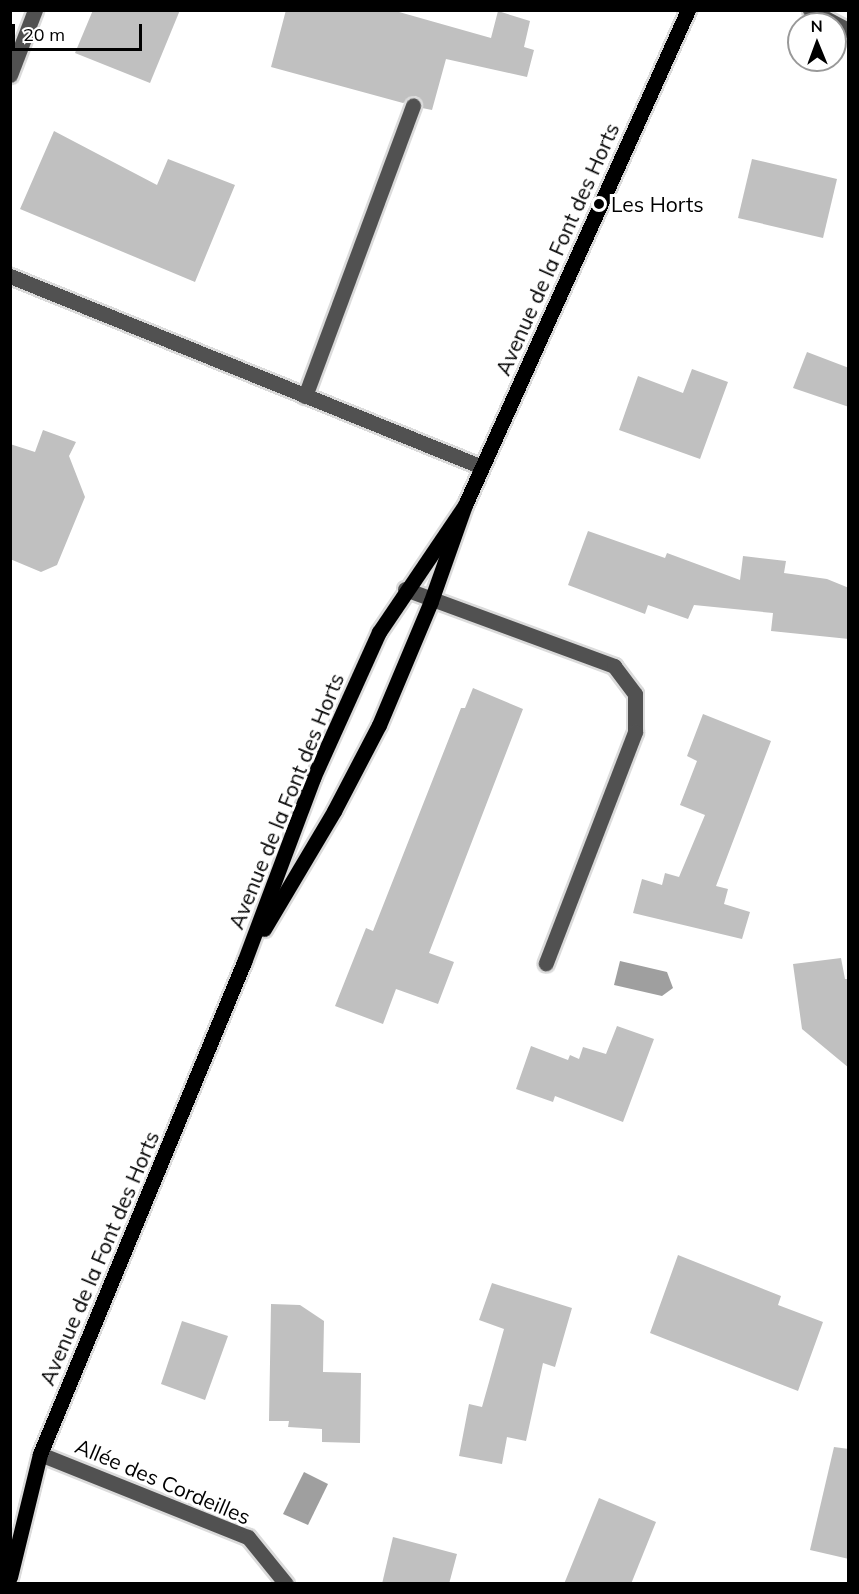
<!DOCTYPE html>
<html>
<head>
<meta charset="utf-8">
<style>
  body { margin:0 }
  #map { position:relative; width:859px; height:1594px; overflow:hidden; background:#fff; font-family:Mulish,sans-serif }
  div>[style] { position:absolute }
  .water>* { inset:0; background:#9f9f9f }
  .building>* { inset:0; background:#c0c0c0 }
  .roads { filter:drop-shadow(2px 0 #dbdbdb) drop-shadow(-2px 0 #dbdbdb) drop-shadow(0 2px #dbdbdb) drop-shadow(0 -2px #dbdbdb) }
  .minor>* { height:15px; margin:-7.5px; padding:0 7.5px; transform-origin:7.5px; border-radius:7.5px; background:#515151 }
  .major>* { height:15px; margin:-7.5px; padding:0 7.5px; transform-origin:7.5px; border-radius:7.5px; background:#000 }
  .dots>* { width:16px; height:16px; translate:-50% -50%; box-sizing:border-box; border:3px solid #fff; border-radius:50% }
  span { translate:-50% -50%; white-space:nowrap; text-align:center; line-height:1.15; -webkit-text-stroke:6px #fff; paint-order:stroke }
  .poi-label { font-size:21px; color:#000 }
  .left { translate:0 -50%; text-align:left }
  .street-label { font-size:21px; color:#000 }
  .frame { position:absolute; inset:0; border:12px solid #000; pointer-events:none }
  .north { position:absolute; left:787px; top:12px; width:60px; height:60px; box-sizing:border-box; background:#fff; border:2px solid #999; border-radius:50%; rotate:359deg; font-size:16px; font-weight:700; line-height:24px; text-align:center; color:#000 }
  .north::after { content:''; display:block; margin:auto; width:21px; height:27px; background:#000; clip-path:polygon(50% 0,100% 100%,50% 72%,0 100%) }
  .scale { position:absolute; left:12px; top:24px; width:130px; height:27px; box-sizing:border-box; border:3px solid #000; border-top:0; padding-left:8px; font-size:18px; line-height:21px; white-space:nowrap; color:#000; -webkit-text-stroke:4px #fff; paint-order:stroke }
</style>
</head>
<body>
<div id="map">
  <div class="water">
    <div style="clip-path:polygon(620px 961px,667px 972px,673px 988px,662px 996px,614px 985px)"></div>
    <div style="clip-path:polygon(304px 1472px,328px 1484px,308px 1525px,283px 1514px)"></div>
  </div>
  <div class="building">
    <div style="clip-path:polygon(93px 10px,180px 10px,150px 83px,75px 53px)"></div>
    <div style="clip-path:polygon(286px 10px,392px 10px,491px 38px,498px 11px,530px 21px,524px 47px,534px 50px,527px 77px,446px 59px,432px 110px,422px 108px,416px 96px,403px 103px,271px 67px)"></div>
    <div style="clip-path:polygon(54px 131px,157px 185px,168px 159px,235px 185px,195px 282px,20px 209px)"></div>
    <div style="clip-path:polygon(752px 159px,837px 179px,823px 238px,738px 218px)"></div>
    <div style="clip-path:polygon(807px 352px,849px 368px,849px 407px,793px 388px)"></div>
    <div style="clip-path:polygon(692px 369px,728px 382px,700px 459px,619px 430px,638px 376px,683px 393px)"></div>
    <div style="clip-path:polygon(43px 430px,76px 442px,69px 456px,85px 497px,57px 565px,41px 572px,10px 559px,10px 444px,35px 452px)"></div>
    <div style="clip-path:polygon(588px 531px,665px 558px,667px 553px,740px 580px,743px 556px,786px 561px,784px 573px,827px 579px,849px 588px,849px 639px,771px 631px,773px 613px,694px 605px,688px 619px,648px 605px,645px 614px,568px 585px)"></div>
    <div style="clip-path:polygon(473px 688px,523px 709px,429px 953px,454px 962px,438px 1004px,396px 989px,383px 1024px,335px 1006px,366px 928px,373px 931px,461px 708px,465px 708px)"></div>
    <div style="clip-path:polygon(703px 714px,771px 741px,716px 886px,728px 889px,724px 904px,750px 912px,742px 939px,633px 913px,642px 879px,662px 885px,665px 873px,679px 877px,705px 815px,680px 805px,697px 761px,687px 756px)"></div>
    <div style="clip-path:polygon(841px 958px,845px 979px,849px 979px,849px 1068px,802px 1029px,793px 964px)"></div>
    <div style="clip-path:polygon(617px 1026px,654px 1039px,623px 1122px,555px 1096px,553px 1102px,516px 1089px,531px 1046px,568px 1060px,570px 1055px,579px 1059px,583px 1047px,606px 1054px)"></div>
    <div style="clip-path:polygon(678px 1255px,781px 1296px,778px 1305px,823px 1322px,798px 1391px,650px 1333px)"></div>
    <div style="clip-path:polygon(492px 1283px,572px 1308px,555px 1367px,543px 1363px,526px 1441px,507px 1437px,502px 1464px,459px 1456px,469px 1404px,482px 1407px,504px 1329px,479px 1320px)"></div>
    <div style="clip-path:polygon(271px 1304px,300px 1305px,324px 1321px,323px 1372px,361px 1373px,360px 1443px,322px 1442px,322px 1429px,288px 1427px,289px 1421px,269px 1421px)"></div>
    <div style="clip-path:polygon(182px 1321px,228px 1336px,205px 1400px,161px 1384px)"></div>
    <div style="clip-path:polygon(834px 1447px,849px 1449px,849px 1559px,810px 1550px)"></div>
    <div style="clip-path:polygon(599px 1498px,656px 1522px,631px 1584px,564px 1584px)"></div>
    <div style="clip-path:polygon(393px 1537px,457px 1554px,449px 1584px,382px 1584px)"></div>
  </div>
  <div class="roads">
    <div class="minor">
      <div style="left:810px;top:10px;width:43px;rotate:27.8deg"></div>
      <div style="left:10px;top:75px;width:70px;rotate:-69deg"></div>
      <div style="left:10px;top:276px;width:509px;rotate:22.03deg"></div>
      <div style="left:305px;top:396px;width:310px;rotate:-69.6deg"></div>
      <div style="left:405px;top:589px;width:223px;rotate:20.2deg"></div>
      <div style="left:614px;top:666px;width:35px;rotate:53deg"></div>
      <div style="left:635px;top:694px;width:38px;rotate:90deg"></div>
      <div style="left:635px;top:732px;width:248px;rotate:111.1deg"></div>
      <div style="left:40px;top:1454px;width:224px;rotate:21.8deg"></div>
      <div style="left:248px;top:1537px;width:60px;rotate:51deg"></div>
    </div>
    <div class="major">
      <div style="left:264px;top:929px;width:137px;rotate:-59.3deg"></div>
      <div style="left:334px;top:811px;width:97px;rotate:-62.4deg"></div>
      <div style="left:379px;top:725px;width:134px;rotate:-67.2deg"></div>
      <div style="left:431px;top:601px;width:102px;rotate:-70.5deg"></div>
      <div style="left:465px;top:505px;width:543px;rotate:-65.75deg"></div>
      <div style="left:10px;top:1577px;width:127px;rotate:-76.3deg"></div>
      <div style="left:40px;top:1454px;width:533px;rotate:-67.48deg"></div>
      <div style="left:244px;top:962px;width:197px;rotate:-69.4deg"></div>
      <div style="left:313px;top:778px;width:160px;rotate:-65.7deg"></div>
      <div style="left:379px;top:632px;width:153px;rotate:-55.9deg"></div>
    </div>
  </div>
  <div class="dots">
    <div style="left:599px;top:204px;background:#000"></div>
  </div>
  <div class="poi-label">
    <span class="left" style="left:611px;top:204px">Les Horts</span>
  </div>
  <div class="street-label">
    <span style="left:557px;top:249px;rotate:-66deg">Avenue de la Font des Horts</span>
    <span style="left:286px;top:801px;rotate:-68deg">Avenue de la Font des Horts</span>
    <span style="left:99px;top:1258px;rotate:-67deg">Avenue de la Font des Horts</span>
    <span style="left:163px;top:1481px;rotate:23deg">Allée des Cordeilles</span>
  </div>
  <div class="frame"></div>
  <div class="north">N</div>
  <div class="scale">20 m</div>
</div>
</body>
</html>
